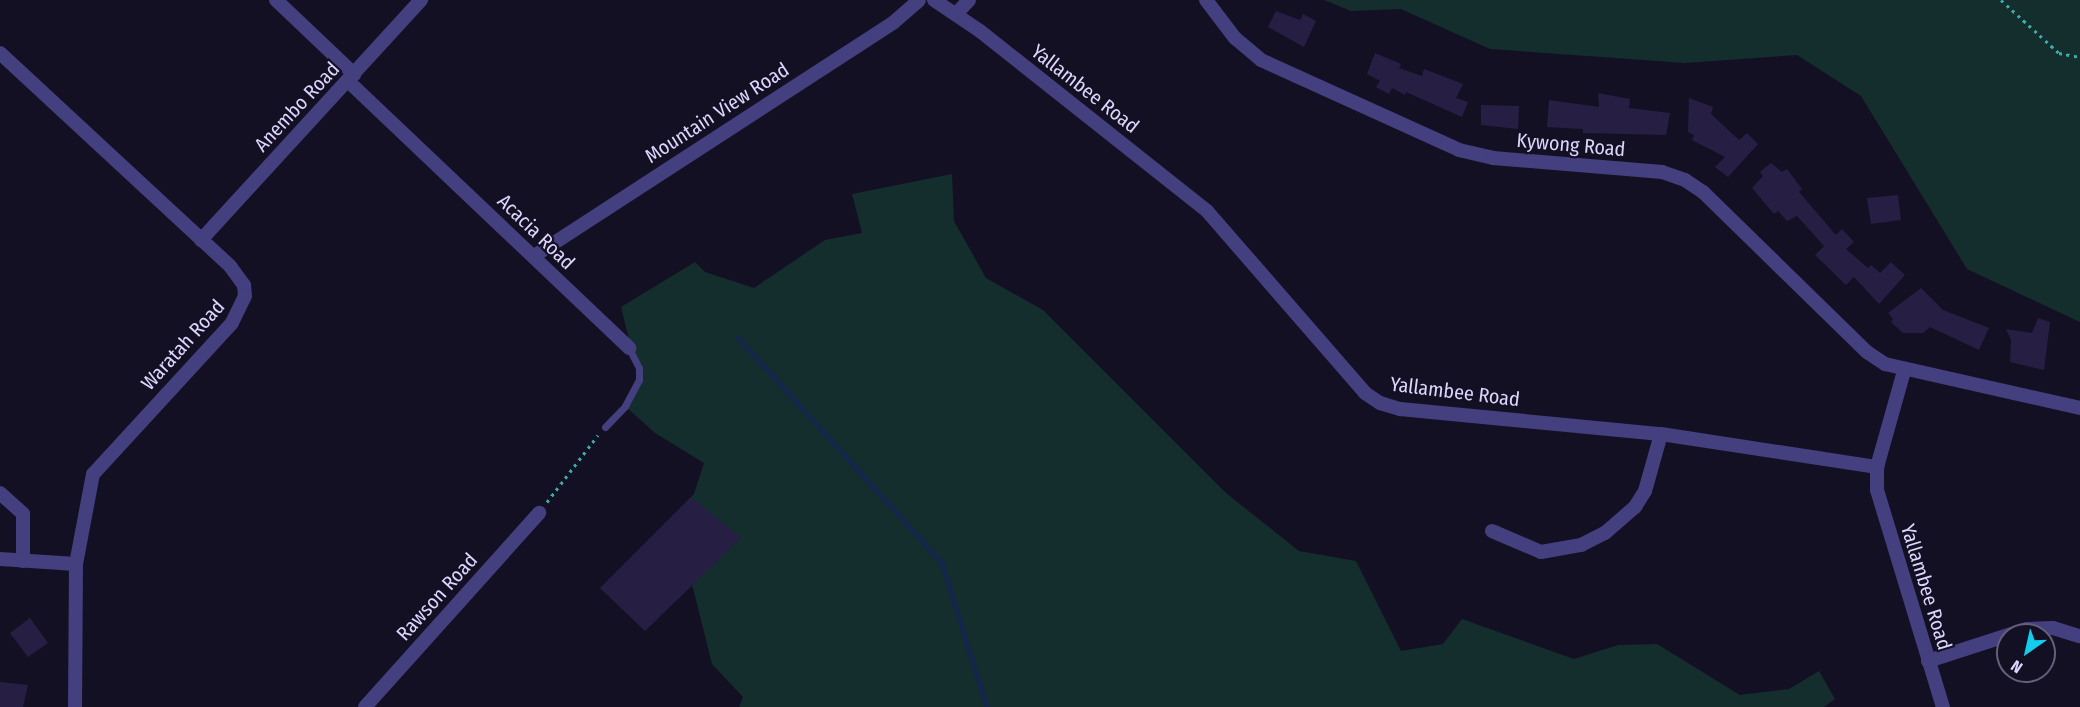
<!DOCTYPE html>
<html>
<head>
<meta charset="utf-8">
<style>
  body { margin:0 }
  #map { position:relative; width:2080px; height:707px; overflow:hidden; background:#141024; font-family:"Fira Sans Condensed",sans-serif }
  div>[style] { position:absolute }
  .green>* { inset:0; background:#142d2d }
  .stream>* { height:4.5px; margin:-2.25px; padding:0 2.25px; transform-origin:2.25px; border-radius:2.25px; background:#14274a }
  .building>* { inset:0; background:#271e43 }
  .path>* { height:3px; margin-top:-1.5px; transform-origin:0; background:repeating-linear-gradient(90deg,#39adab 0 3px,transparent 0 7.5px) }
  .service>* { height:7px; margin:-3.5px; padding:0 3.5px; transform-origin:3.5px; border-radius:3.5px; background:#443f7f }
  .minor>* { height:14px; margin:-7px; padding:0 7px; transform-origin:7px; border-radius:7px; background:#443f7f }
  span { translate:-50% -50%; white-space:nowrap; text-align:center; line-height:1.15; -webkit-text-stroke:4.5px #141024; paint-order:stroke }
  .street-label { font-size:20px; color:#dcd6fc }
  .north { position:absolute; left:1996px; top:623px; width:60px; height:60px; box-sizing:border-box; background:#141024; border:2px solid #645f7a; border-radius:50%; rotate:214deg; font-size:16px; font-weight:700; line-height:24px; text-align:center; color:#dcd6fc }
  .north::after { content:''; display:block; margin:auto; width:21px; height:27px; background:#12cdeb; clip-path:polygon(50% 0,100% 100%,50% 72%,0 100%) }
</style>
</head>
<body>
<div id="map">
  <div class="green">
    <div style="clip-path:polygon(1324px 0,2080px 0,2080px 322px,1967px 269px,1861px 96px,1797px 55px,1685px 63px,1490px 49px,1401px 9px,1351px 11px)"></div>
    <div style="clip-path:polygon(952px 174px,954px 221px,986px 278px,1043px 310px,1226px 493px,1299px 551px,1356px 561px,1401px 651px,1443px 644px,1462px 619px,1574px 659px,1618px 645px,1657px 644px,1740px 695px,1789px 689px,1819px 671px,1835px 699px,1824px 707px,739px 707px,743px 697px,712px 664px,693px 588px,654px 536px,694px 494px,704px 463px,655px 433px,625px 406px,639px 380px,621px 307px,695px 262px,705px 272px,754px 288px,825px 240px,862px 233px,852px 194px)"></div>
  </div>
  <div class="stream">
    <div style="left:738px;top:337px;width:304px;rotate:47.9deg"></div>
    <div style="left:942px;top:563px;width:151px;rotate:72.6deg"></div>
  </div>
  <div class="building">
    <div style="clip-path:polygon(1276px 11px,1300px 20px,1303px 14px,1316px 21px,1304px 47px,1268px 27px)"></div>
    <div style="clip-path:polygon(1375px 53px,1401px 64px,1399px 68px,1422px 76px,1424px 69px,1463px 84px,1456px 98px,1468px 102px,1462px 117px,1406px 92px,1405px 95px,1392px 88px,1389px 94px,1376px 87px,1380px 81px,1367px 74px)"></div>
    <div style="clip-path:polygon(1598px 93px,1630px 99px,1629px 108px,1670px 113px,1666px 135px,1583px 133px,1583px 129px,1547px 127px,1549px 100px,1599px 107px)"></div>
    <div style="clip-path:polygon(1689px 98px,1713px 107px,1711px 114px,1739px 140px,1747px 133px,1758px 144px,1728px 177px,1715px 167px,1725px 157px,1692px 140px,1694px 135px,1688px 132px)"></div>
    <div style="clip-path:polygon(1481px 105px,1519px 106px,1518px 129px,1481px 125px)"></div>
    <div style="clip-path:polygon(1771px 163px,1782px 172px,1787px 169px,1802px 189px,1799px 192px,1836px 235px,1842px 229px,1854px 242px,1846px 249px,1868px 268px,1871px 265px,1880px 273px,1891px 262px,1905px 275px,1879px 304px,1854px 277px,1846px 285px,1815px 255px,1824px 246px,1797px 216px,1787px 221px,1778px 211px,1774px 214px,1752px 188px,1763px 176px,1760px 172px)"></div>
    <div style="clip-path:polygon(1898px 195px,1901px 220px,1871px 224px,1867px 198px)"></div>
    <div style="clip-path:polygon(1921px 288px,1943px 310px,1989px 328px,1979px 350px,1930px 327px,1923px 333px,1903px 333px,1891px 322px,1893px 319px,1888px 313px)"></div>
    <div style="clip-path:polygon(2038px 318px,2050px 322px,2044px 370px,2010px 362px,2011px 340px,2006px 329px,2032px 333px)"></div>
    <div style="clip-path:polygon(691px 497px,741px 538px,645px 631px,600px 588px)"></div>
    <div style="clip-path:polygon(30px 618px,48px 643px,28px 657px,10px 633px)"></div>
    <div style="clip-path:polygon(0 682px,28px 685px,23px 707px,0 707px)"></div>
  </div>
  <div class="path">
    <div style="left:2001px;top:0;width:79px;rotate:42.4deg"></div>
    <div style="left:2059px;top:53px;width:21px;rotate:11deg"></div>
    <div style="left:547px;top:502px;width:84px;rotate:-52.7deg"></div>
  </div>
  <div class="service">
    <div style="left:605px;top:427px;width:29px;rotate:-46deg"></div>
    <div style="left:625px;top:406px;width:30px;rotate:-62deg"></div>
    <div style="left:639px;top:380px;width:12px;rotate:-90deg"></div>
    <div style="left:639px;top:368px;width:22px;rotate:-117deg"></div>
  </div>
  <div class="minor">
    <div style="left:276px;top:0;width:108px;rotate:43.5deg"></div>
    <div style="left:934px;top:0;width:55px;rotate:34deg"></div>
    <div style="left:980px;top:31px;width:290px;rotate:38.4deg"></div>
    <div style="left:1207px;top:211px;width:241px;rotate:49deg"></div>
    <div style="left:1365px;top:393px;width:18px;rotate:34deg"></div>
    <div style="left:1380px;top:403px;width:21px;rotate:17deg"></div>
    <div style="left:1400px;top:409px;width:262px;rotate:5.5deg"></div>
    <div style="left:1661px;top:434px;width:219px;rotate:8.7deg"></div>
    <div style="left:1206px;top:0;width:48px;rotate:52.7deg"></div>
    <div style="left:1235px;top:38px;width:34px;rotate:40deg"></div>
    <div style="left:1261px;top:60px;width:217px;rotate:24.4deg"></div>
    <div style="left:1459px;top:150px;width:35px;rotate:13deg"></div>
    <div style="left:1493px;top:158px;width:170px;rotate:4.7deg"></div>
    <div style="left:1662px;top:172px;width:24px;rotate:19deg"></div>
    <div style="left:1685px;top:180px;width:22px;rotate:34deg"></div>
    <div style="left:1703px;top:192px;width:229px;rotate:44.3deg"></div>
    <div style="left:1867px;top:352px;width:22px;rotate:34deg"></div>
    <div style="left:1885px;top:364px;width:200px;rotate:12.7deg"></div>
    <div style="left:956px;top:14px;width:19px;rotate:-47deg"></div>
    <div style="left:0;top:53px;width:313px;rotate:42.8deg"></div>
    <div style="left:230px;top:266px;width:24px;rotate:54deg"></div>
    <div style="left:244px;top:285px;width:11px;rotate:85deg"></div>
    <div style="left:245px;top:296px;width:30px;rotate:116deg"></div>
    <div style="left:232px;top:323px;width:205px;rotate:132.6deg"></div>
    <div style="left:93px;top:474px;width:92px;rotate:100.7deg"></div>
    <div style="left:76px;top:564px;width:143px;rotate:90.4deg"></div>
    <div style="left:348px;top:81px;width:388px;rotate:43.5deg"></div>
    <div style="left:201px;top:240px;width:326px;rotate:-47.5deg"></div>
    <div style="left:534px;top:256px;width:429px;rotate:-33deg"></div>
    <div style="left:894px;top:22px;width:33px;rotate:-41deg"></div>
    <div style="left:1904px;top:371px;width:100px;rotate:105.7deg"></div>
    <div style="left:1877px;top:467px;width:23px;rotate:90deg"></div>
    <div style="left:1877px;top:490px;width:227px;rotate:73.1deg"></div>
    <div style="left:0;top:493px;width:31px;rotate:42deg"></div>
    <div style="left:23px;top:514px;width:47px;rotate:90deg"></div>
    <div style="left:1492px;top:531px;width:53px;rotate:23.2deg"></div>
    <div style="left:1541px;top:552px;width:41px;rotate:-9.9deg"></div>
    <div style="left:1581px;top:545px;width:27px;rotate:-27deg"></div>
    <div style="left:1605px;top:533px;width:40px;rotate:-41deg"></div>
    <div style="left:1635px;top:507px;width:19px;rotate:-58deg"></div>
    <div style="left:1645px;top:491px;width:59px;rotate:-74.3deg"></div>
    <div style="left:0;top:559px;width:76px;rotate:3.8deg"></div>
    <div style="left:1928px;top:661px;width:104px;rotate:-17.9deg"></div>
    <div style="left:2027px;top:629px;width:26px;rotate:-2deg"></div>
    <div style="left:2053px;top:628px;width:28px;rotate:17deg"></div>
    <div style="left:365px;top:707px;width:261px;rotate:-48.1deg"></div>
  </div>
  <div class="street-label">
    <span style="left:1085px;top:89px;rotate:38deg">Yallambee Road</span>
    <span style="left:297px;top:107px;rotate:-47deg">Anembo Road</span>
    <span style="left:717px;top:113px;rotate:-33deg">Mountain View Road</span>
    <span style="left:1571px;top:145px;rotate:5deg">Kywong Road</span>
    <span style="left:536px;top:232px;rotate:44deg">Acacia Road</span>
    <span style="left:183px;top:345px;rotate:-48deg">Waratah Road</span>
    <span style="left:1455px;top:392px;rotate:7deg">Yallambee Road</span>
    <span style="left:1926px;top:587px;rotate:73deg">Yallambee Road</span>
    <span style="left:437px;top:597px;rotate:-48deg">Rawson Road</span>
  </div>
  <div class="north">N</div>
</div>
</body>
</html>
